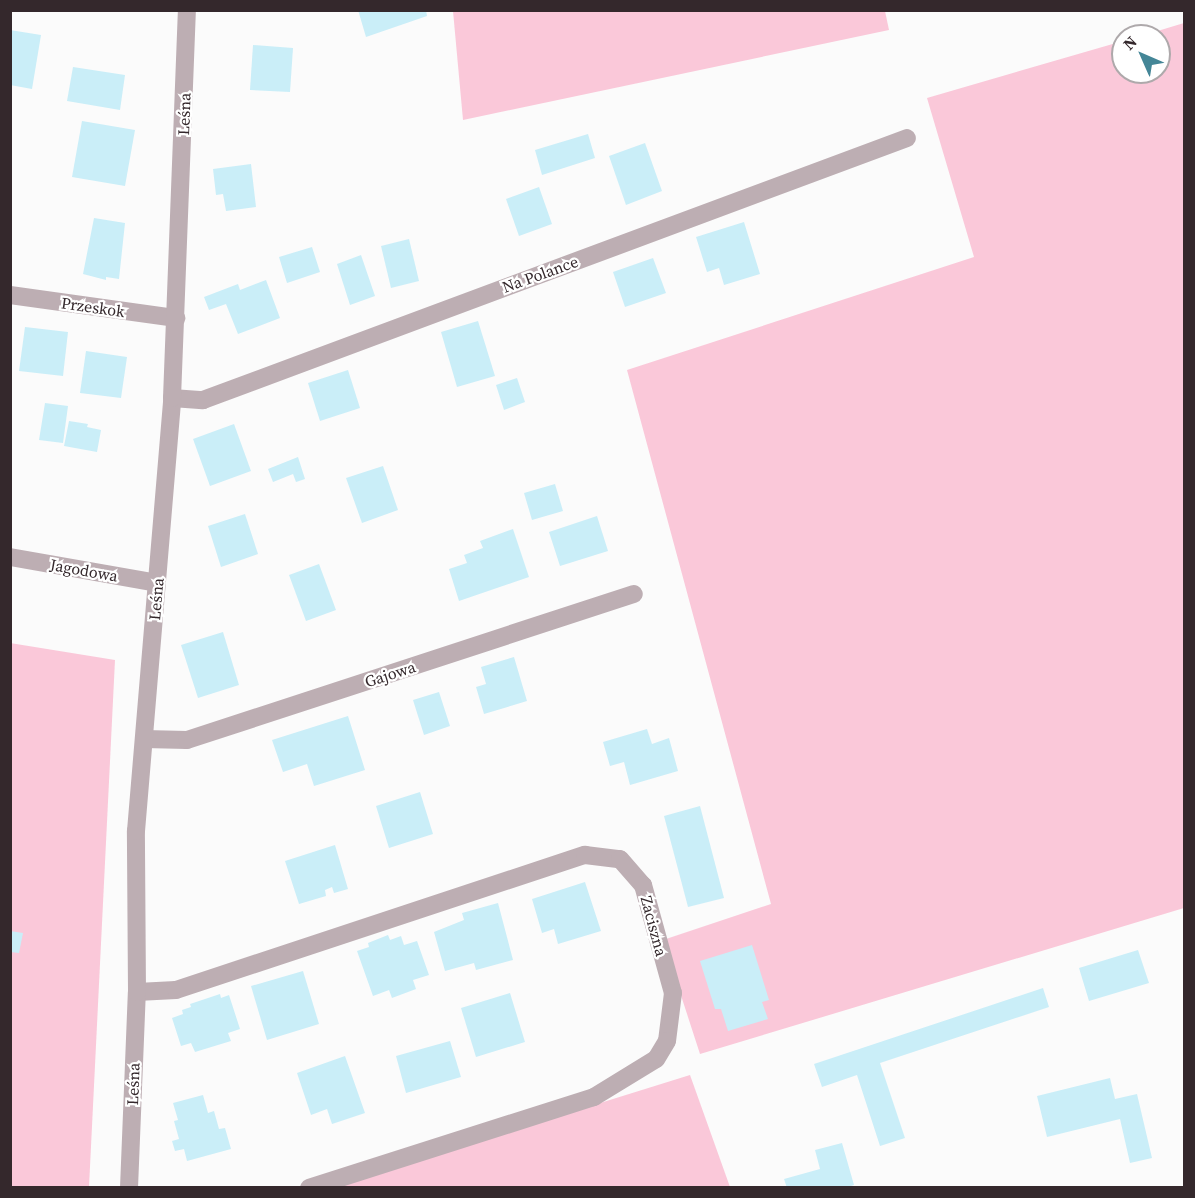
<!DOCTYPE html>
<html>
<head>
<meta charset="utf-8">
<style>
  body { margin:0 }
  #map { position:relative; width:1195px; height:1198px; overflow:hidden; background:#fbfbfb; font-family:"Source Serif 4",serif }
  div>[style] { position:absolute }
  .green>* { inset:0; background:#fac8d9 }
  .building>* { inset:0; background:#caeef8 }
  .street>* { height:18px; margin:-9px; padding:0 9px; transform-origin:9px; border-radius:9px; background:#bdaeb3 }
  span { translate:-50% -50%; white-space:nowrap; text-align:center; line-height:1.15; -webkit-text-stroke:4.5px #fff; paint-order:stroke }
  .street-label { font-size:16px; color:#34282c }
  .frame { position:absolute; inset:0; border:12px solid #34282c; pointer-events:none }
  .north { position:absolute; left:1111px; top:24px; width:60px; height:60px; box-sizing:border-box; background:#fff; border:2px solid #aea9ab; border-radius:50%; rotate:315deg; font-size:16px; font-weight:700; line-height:24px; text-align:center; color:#34282c }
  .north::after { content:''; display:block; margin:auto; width:21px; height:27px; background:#448697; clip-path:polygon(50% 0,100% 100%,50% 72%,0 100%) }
</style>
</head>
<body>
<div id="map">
  <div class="green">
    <div style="clip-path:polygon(885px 11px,889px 30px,463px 120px,453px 11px)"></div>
    <div style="clip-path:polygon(1184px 23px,1184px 908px,700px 1054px,663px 940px,771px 904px,627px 370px,974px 257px,927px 98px,1123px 41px,1123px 72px,1159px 72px,1159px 36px,1141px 36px)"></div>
    <div style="clip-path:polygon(10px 643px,115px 660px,89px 1187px,11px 1187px)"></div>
    <div style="clip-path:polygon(690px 1075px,730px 1187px,327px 1188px)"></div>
  </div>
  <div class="building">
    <div style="clip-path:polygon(358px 10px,426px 10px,427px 16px,366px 37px)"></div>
    <div style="clip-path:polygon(10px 30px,41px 35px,32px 89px,10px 85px)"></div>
    <div style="clip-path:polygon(253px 45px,293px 48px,290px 92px,250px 90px)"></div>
    <div style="clip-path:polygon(73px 67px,125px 75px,120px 110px,67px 101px)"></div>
    <div style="clip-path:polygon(82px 121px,135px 130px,125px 186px,72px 177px)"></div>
    <div style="clip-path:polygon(588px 134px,595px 158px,542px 175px,535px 150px)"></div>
    <div style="clip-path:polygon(645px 143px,662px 191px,626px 205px,609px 156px)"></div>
    <div style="clip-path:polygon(251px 164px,256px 207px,226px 211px,223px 194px,216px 195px,213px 169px)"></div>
    <div style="clip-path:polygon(539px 187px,552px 224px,519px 236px,506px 199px)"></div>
    <div style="clip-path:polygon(94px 218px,125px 223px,119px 279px,106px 277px,106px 280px,83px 274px)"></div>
    <div style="clip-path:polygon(744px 222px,760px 274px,724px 285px,719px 268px,707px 272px,696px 237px)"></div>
    <div style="clip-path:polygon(409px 239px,419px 281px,391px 288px,381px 246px)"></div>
    <div style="clip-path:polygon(312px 247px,320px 272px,287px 283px,279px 257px)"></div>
    <div style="clip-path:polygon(361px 255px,375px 296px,350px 305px,337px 264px)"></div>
    <div style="clip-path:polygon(653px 258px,666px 293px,625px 307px,613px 272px)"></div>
    <div style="clip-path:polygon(266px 280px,280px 318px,238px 334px,226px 304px,209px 310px,204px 297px,238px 284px,240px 290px)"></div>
    <div style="clip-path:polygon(478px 321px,495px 376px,457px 387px,441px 332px)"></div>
    <div style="clip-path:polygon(25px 327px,68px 332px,63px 376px,19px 371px)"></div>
    <div style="clip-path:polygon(86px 351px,127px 357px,121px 398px,80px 393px)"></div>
    <div style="clip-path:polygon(348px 370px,360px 408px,320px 421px,308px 383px)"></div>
    <div style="clip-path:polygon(517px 378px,525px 402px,504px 410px,496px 385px)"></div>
    <div style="clip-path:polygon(45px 403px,68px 406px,63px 443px,39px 440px)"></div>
    <div style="clip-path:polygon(69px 421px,88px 424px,87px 427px,101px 430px,97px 452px,64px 446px)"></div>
    <div style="clip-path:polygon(234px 424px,251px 471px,210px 486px,193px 439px)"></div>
    <div style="clip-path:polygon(298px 457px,305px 479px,296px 482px,293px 474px,273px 482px,268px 469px)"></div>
    <div style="clip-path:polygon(383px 466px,398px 510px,362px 523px,346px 478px)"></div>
    <div style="clip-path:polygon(555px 484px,563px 511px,532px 520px,524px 493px)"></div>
    <div style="clip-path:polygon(245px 514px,258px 554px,221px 567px,208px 526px)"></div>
    <div style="clip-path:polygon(597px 516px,608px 551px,560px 566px,549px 532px)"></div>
    <div style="clip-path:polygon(513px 529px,529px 577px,459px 601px,449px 569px,467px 563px,464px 555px,483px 548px,480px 541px)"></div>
    <div style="clip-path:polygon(319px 564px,336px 610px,306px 621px,289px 575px)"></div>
    <div style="clip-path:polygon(223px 632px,239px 685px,198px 698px,181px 645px)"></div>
    <div style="clip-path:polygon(514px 657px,527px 701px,484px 714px,476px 687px,486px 684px,481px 667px)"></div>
    <div style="clip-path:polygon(439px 692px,450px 726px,424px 735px,413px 700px)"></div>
    <div style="clip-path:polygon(348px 716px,365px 770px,314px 786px,307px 764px,283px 772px,272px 740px)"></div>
    <div style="clip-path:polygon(647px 729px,652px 744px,669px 738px,678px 771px,630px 785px,624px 762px,610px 766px,603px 742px)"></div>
    <div style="clip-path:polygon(420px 792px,433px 834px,389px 848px,376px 806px)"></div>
    <div style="clip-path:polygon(700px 806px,724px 898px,688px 907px,664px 816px)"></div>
    <div style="clip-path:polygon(335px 845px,348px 889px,334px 893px,332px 887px,325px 890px,326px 896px,299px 904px,285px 861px)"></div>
    <div style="clip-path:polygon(585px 882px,601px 931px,558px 944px,554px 929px,542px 933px,532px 899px)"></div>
    <div style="clip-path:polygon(498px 903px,513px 960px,476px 970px,474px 963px,445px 971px,434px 932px,464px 920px,462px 913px)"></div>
    <div style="clip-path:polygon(10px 931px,23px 933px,19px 953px,10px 952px)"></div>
    <div style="clip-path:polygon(388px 935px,390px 940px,401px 936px,404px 945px,417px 941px,429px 975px,413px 980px,416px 989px,392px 998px,389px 990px,373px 996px,357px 951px,369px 947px,368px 943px)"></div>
    <div style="clip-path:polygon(752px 945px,769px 1000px,762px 1002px,768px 1019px,728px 1031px,721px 1009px,715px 1009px,700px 961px)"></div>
    <div style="clip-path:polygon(1138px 950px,1149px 983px,1089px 1001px,1079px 968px)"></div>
    <div style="clip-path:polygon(303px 971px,319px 1024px,267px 1040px,251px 986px)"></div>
    <div style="clip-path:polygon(1043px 988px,1049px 1007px,880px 1063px,905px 1138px,880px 1146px,857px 1075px,822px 1087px,814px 1064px)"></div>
    <div style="clip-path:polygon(510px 993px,525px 1042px,476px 1057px,461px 1008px)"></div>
    <div style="clip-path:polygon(220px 994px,221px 998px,229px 995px,240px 1029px,228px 1033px,231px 1041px,195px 1052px,191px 1043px,181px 1046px,172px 1018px,183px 1014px,182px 1010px,191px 1007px,190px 1004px)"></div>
    <div style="clip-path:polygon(450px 1041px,461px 1077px,406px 1093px,396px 1056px)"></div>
    <div style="clip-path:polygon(345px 1056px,365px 1113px,332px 1124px,327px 1109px,311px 1115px,297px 1073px)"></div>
    <div style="clip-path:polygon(1110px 1078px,1115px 1099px,1137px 1094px,1152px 1158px,1130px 1163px,1120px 1119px,1047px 1137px,1037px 1096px)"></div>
    <div style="clip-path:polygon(203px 1095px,208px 1113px,214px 1111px,219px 1129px,225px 1128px,231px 1149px,187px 1161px,184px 1149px,175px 1151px,172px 1141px,179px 1139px,174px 1121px,178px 1120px,173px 1103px)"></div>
    <div style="clip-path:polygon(842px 1143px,854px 1185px,845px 1188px,787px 1188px,784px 1179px,820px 1169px,815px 1150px)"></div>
  </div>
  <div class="street">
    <div style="left:10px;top:295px;width:168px;rotate:7.9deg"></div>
    <div style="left:172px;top:398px;width:31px;rotate:4deg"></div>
    <div style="left:203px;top:400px;width:751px;rotate:-20.41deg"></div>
    <div style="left:10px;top:557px;width:149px;rotate:10deg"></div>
    <div style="left:144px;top:739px;width:43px;rotate:1.3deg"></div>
    <div style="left:187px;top:740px;width:470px;rotate:-18.1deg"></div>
    <div style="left:137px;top:992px;width:39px;rotate:-3deg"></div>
    <div style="left:176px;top:990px;width:431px;rotate:-18.3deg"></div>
    <div style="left:585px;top:855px;width:35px;rotate:7deg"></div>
    <div style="left:620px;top:859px;width:35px;rotate:49deg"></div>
    <div style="left:643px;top:885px;width:112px;rotate:74.5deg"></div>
    <div style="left:673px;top:993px;width:48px;rotate:97.1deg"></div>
    <div style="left:667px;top:1041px;width:21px;rotate:121deg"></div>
    <div style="left:656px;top:1059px;width:73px;rotate:148.5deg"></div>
    <div style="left:594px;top:1097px;width:299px;rotate:162.3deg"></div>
    <div style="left:129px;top:1188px;width:196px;rotate:-87.7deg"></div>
    <div style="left:137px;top:992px;width:161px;rotate:-90.4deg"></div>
    <div style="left:136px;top:831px;width:434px;rotate:-85.2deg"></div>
    <div style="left:172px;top:398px;width:388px;rotate:-87.8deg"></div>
  </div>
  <div class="street-label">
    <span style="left:184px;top:114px;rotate:-88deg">Leśna</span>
    <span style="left:540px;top:274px;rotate:-20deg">Na Polance</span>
    <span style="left:93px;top:307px;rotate:8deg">Przeskok</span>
    <span style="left:84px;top:570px;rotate:10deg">Jagodowa</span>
    <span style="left:156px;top:599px;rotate:-85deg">Leśna</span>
    <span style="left:390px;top:674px;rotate:-18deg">Gajowa</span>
    <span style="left:654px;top:926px;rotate:75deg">Zaciszna</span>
    <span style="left:133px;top:1084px;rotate:-88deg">Leśna</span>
  </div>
  <div class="frame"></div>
  <div class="north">N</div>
</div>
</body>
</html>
